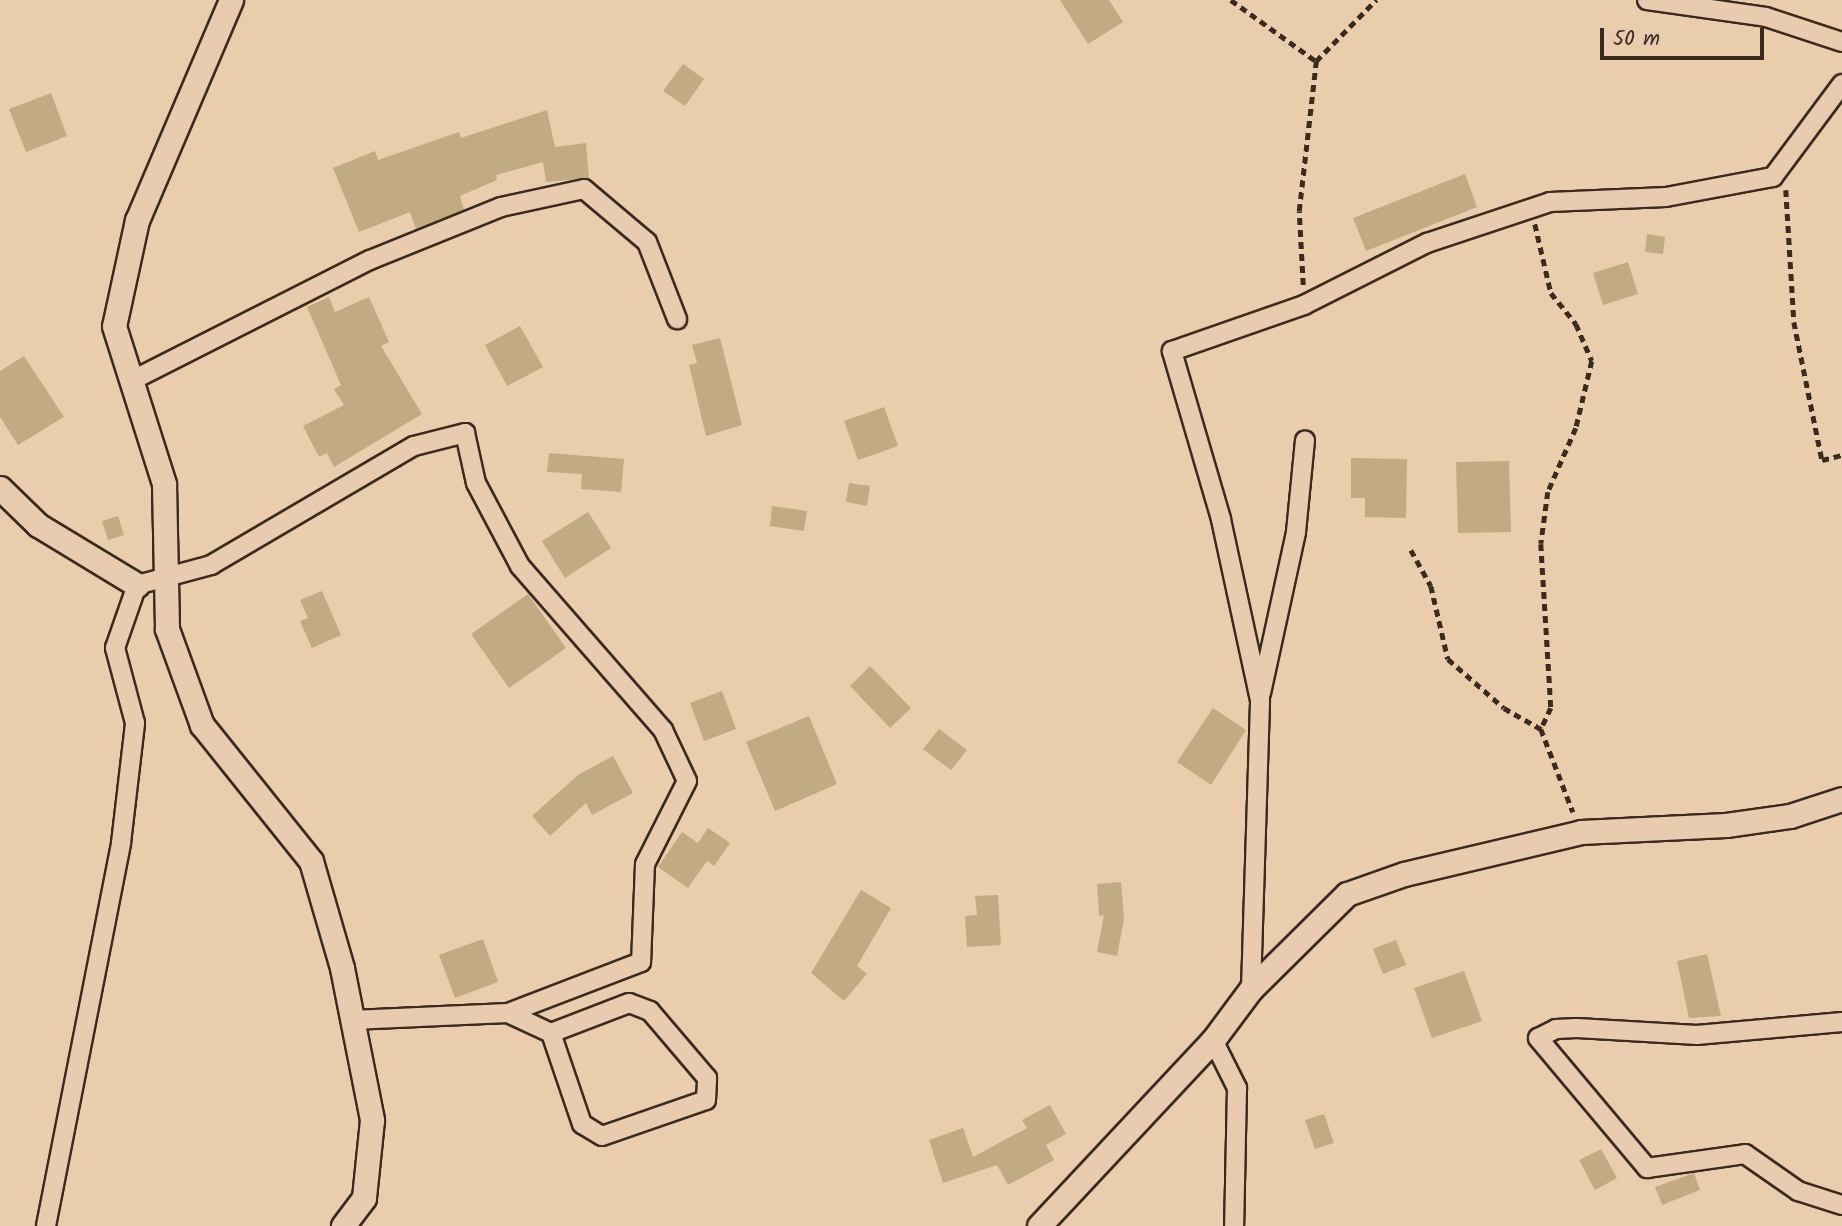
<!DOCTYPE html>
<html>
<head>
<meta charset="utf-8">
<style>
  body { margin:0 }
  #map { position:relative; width:1842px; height:1226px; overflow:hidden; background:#eacdad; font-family:Kalam,sans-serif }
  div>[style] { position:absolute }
  .building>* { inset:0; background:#c2aa82 }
  .path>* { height:4.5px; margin-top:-2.25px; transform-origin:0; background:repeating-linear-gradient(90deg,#3b2a1e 0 7px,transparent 0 12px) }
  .roads { filter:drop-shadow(2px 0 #3b2a1e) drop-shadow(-2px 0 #3b2a1e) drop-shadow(0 2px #3b2a1e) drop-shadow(0 -2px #3b2a1e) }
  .minor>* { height:18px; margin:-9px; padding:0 9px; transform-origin:9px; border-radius:9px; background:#e9ccb0 }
  .tertiary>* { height:23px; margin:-11.5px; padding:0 11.5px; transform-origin:11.5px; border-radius:11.5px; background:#e9ccb0 }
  span { translate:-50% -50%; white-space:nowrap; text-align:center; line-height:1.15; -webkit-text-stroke:5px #e9ccb0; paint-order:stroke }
  .scale { position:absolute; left:1600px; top:28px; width:164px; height:32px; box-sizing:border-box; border:4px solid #3b2a1e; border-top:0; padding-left:9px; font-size:21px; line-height:24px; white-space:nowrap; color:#3b2a1e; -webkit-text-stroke:5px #e9ccb0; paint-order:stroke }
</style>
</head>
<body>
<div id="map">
  <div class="building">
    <div style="clip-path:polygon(1060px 0,1109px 0,1123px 22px,1088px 44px)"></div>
    <div style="clip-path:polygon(683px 64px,704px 79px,685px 106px,663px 91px)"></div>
    <div style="clip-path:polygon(51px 93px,67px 136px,26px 152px,9px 109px)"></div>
    <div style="clip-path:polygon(547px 110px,555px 147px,586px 143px,589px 178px,546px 182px,543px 162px,496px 175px,497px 180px,460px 196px,464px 210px,416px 229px,410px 212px,359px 232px,333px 168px,375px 151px,378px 160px,459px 132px,461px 138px)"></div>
    <div style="clip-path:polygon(1465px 174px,1477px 207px,1366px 251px,1353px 218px)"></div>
    <div style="clip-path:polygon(1647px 234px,1665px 237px,1663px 254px,1645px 252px)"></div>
    <div style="clip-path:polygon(1628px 262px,1638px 294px,1603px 305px,1593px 273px)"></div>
    <div style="clip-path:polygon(329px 297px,335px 312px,369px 297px,389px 342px,381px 346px,422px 414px,334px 467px,327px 453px,319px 457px,303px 426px,344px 405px,334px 389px,341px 385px,307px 307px)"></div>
    <div style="clip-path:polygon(520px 326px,543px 367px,507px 386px,485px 345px)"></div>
    <div style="clip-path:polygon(720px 338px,742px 425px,706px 436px,689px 365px,697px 363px,692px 345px)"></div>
    <div style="clip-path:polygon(24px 356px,64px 417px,18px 445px,0 417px,0 371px)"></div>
    <div style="clip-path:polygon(884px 407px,898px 446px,858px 460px,844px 421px)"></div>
    <div style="clip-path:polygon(549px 453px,624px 459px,621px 492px,581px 489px,582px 474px,547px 472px)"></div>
    <div style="clip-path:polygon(1351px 458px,1407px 459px,1406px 518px,1365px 517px,1365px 498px,1351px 498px)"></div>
    <div style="clip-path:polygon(1509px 461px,1511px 532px,1458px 533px,1456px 462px)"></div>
    <div style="clip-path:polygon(849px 483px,870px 486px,867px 506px,846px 502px)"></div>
    <div style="clip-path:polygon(772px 506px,807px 511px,804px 531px,770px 526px)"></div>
    <div style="clip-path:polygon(588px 512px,611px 548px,565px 578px,542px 541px)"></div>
    <div style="clip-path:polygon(118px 516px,124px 535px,108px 540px,102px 521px)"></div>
    <div style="clip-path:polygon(322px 591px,341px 635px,312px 648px,300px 621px,308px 618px,300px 600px)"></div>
    <div style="clip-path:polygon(528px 594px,566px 648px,509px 688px,471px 634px)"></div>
    <div style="clip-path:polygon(870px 666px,911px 708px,890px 728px,850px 686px)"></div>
    <div style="clip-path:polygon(722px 691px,736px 729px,704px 741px,690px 703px)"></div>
    <div style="clip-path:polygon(1213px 708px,1246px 730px,1211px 785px,1177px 762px)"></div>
    <div style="clip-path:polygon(809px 716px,837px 784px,775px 811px,746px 742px)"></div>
    <div style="clip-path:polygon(939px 729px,967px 750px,951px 770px,923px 749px)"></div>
    <div style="clip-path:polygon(613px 756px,633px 793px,592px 815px,586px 803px,550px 836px,532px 816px,578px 775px)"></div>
    <div style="clip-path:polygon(708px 828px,730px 843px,714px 866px,707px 861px,688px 888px,658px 867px,682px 832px,698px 843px)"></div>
    <div style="clip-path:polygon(1121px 882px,1124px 919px,1117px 956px,1097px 952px,1104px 915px,1099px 916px,1097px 884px)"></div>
    <div style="clip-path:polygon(861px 890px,891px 908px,857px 966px,867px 974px,844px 1001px,811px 973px)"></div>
    <div style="clip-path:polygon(998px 895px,1001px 945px,967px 947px,965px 916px,977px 915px,975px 896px)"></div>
    <div style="clip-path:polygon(483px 939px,498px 982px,455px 998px,439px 955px)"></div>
    <div style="clip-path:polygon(1396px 940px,1406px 965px,1383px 974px,1373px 949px)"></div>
    <div style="clip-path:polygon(1707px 954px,1721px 1016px,1689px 1018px,1677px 961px)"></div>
    <div style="clip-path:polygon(1464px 971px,1482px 1021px,1432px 1038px,1414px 988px)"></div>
    <div style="clip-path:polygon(1050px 1105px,1066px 1134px,1046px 1145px,1054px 1160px,1008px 1185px,997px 1165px,943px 1183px,929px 1140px,963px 1128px,973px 1157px,1027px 1128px,1022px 1120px)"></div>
    <div style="clip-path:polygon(1324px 1114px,1334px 1143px,1315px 1149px,1305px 1120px)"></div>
    <div style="clip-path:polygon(1601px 1149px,1617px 1178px,1595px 1190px,1579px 1160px)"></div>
    <div style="clip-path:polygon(1694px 1173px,1700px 1190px,1662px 1205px,1655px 1187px)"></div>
  </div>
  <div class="path">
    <div style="left:1231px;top:0;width:105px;rotate:35.7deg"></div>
    <div style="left:1786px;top:190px;width:132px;rotate:86.5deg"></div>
    <div style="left:1794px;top:322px;width:141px;rotate:78.5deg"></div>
    <div style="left:1822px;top:460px;width:21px;rotate:-14deg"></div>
    <div style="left:1535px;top:224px;width:71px;rotate:76.9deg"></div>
    <div style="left:1551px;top:293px;width:40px;rotate:51deg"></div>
    <div style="left:1576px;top:324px;width:40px;rotate:66.6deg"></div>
    <div style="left:1592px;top:361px;width:69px;rotate:103.4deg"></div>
    <div style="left:1576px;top:428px;width:70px;rotate:113.6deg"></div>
    <div style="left:1548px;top:492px;width:52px;rotate:97.7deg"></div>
    <div style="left:1541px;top:544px;width:164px;rotate:86.5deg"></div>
    <div style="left:1551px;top:708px;width:23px;rotate:115deg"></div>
    <div style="left:1541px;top:729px;width:89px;rotate:68.9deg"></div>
    <div style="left:1303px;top:285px;width:74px;rotate:-93.1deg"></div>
    <div style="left:1299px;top:211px;width:151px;rotate:-83.5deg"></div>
    <div style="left:1316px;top:61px;width:86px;rotate:-45.5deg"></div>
    <div style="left:1411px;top:550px;width:41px;rotate:60.9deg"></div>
    <div style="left:1431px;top:586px;width:75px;rotate:76.9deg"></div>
    <div style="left:1448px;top:659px;width:74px;rotate:41.2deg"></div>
    <div style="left:1504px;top:708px;width:43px;rotate:29.6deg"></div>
  </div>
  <div class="roads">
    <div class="minor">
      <div style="left:1647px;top:0;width:120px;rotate:8.1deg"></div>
      <div style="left:1766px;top:17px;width:80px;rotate:18.2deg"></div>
      <div style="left:131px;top:381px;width:268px;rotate:-26.9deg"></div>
      <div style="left:370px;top:260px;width:141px;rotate:-22deg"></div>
      <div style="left:501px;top:207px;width:85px;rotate:-12.2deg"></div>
      <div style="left:584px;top:189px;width:82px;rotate:40.1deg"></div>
      <div style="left:647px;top:242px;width:83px;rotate:68.7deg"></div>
      <div style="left:1261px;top:693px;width:165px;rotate:-77.7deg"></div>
      <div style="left:1296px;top:532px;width:92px;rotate:-84.4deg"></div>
      <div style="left:1251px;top:989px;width:289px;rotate:-88.2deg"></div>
      <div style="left:1260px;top:700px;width:185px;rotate:-102.2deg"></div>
      <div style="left:1221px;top:519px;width:175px;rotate:-106.3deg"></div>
      <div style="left:1172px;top:351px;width:140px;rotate:-19.2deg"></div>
      <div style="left:1304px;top:305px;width:138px;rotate:-26.8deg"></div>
      <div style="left:1427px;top:243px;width:130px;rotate:-18.4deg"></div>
      <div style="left:1550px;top:202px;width:116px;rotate:-2.5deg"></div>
      <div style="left:1666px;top:197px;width:109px;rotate:-10.6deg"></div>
      <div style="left:1773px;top:177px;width:116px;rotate:-53.4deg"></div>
      <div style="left:508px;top:1013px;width:47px;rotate:24.9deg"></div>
      <div style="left:551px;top:1033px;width:96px;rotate:71.2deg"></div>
      <div style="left:582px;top:1124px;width:23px;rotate:31deg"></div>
      <div style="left:602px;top:1136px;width:110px;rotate:-19.1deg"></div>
      <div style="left:706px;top:1100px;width:22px;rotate:-87deg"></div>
      <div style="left:707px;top:1078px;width:88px;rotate:-130.4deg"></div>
      <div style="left:650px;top:1011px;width:22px;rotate:-159deg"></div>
      <div style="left:629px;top:1003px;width:84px;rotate:159deg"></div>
      <div style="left:1842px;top:1022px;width:146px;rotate:174.9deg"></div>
      <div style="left:1697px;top:1035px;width:120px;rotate:-176.7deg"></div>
      <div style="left:1577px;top:1028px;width:21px;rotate:177deg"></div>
      <div style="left:1556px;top:1029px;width:20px;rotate:153deg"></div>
      <div style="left:1538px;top:1038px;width:170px;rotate:50deg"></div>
      <div style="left:1647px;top:1168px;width:99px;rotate:-8.1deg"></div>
      <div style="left:1745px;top:1154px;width:65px;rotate:34.9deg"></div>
      <div style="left:1798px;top:1191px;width:46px;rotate:17.7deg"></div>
      <div style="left:1213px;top:1040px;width:54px;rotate:63.4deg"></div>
      <div style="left:1237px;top:1088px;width:138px;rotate:91.2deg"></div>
      <div style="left:46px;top:1226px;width:390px;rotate:-78.9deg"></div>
      <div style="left:121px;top:843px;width:121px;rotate:-83.3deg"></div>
      <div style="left:135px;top:723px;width:78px;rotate:-104.9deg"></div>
      <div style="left:115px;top:648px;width:67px;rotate:-70.8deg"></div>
      <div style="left:137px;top:585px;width:77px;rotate:-15.1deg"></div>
      <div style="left:211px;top:565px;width:235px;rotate:-30.4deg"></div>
      <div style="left:414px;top:446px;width:53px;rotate:-14.3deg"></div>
      <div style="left:465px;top:433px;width:51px;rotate:77.6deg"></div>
      <div style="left:476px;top:483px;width:94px;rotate:62.1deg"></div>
      <div style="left:520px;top:566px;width:218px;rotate:48.9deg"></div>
      <div style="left:663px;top:730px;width:56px;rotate:64.8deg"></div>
      <div style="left:687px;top:781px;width:93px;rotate:116.8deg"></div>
      <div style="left:645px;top:864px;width:98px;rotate:92.3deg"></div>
      <div style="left:641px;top:962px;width:142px;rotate:159deg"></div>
      <div style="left:508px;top:1013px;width:156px;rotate:177.4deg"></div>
    </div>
    <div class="tertiary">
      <div style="left:231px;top:0;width:239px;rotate:113.1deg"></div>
      <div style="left:137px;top:220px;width:108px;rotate:102.2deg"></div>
      <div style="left:114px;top:326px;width:166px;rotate:72.4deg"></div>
      <div style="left:164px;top:484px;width:145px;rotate:88.8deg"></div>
      <div style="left:167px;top:629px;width:102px;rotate:70deg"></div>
      <div style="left:202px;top:725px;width:174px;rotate:51.3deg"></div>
      <div style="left:311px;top:861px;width:111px;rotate:73.8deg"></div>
      <div style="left:342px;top:968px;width:155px;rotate:78.8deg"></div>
      <div style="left:372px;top:1120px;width:78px;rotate:95.9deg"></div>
      <div style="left:364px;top:1198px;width:35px;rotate:127deg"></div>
      <div style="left:0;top:488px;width:53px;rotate:44.2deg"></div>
      <div style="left:38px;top:525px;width:116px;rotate:31.2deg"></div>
      <div style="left:1039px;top:1226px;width:255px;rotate:-46.9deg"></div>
      <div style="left:1213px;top:1040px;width:64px;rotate:-53.3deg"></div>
      <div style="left:1251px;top:989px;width:135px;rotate:-44.7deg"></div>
      <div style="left:1347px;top:894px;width:60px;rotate:-19.3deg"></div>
      <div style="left:1404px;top:874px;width:182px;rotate:-13.3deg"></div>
      <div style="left:1581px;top:832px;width:145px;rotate:-2.8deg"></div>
      <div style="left:1726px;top:825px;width:65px;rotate:-8deg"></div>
      <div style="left:1790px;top:816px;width:55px;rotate:-18.1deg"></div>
    </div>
  </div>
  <div class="scale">50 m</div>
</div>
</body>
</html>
